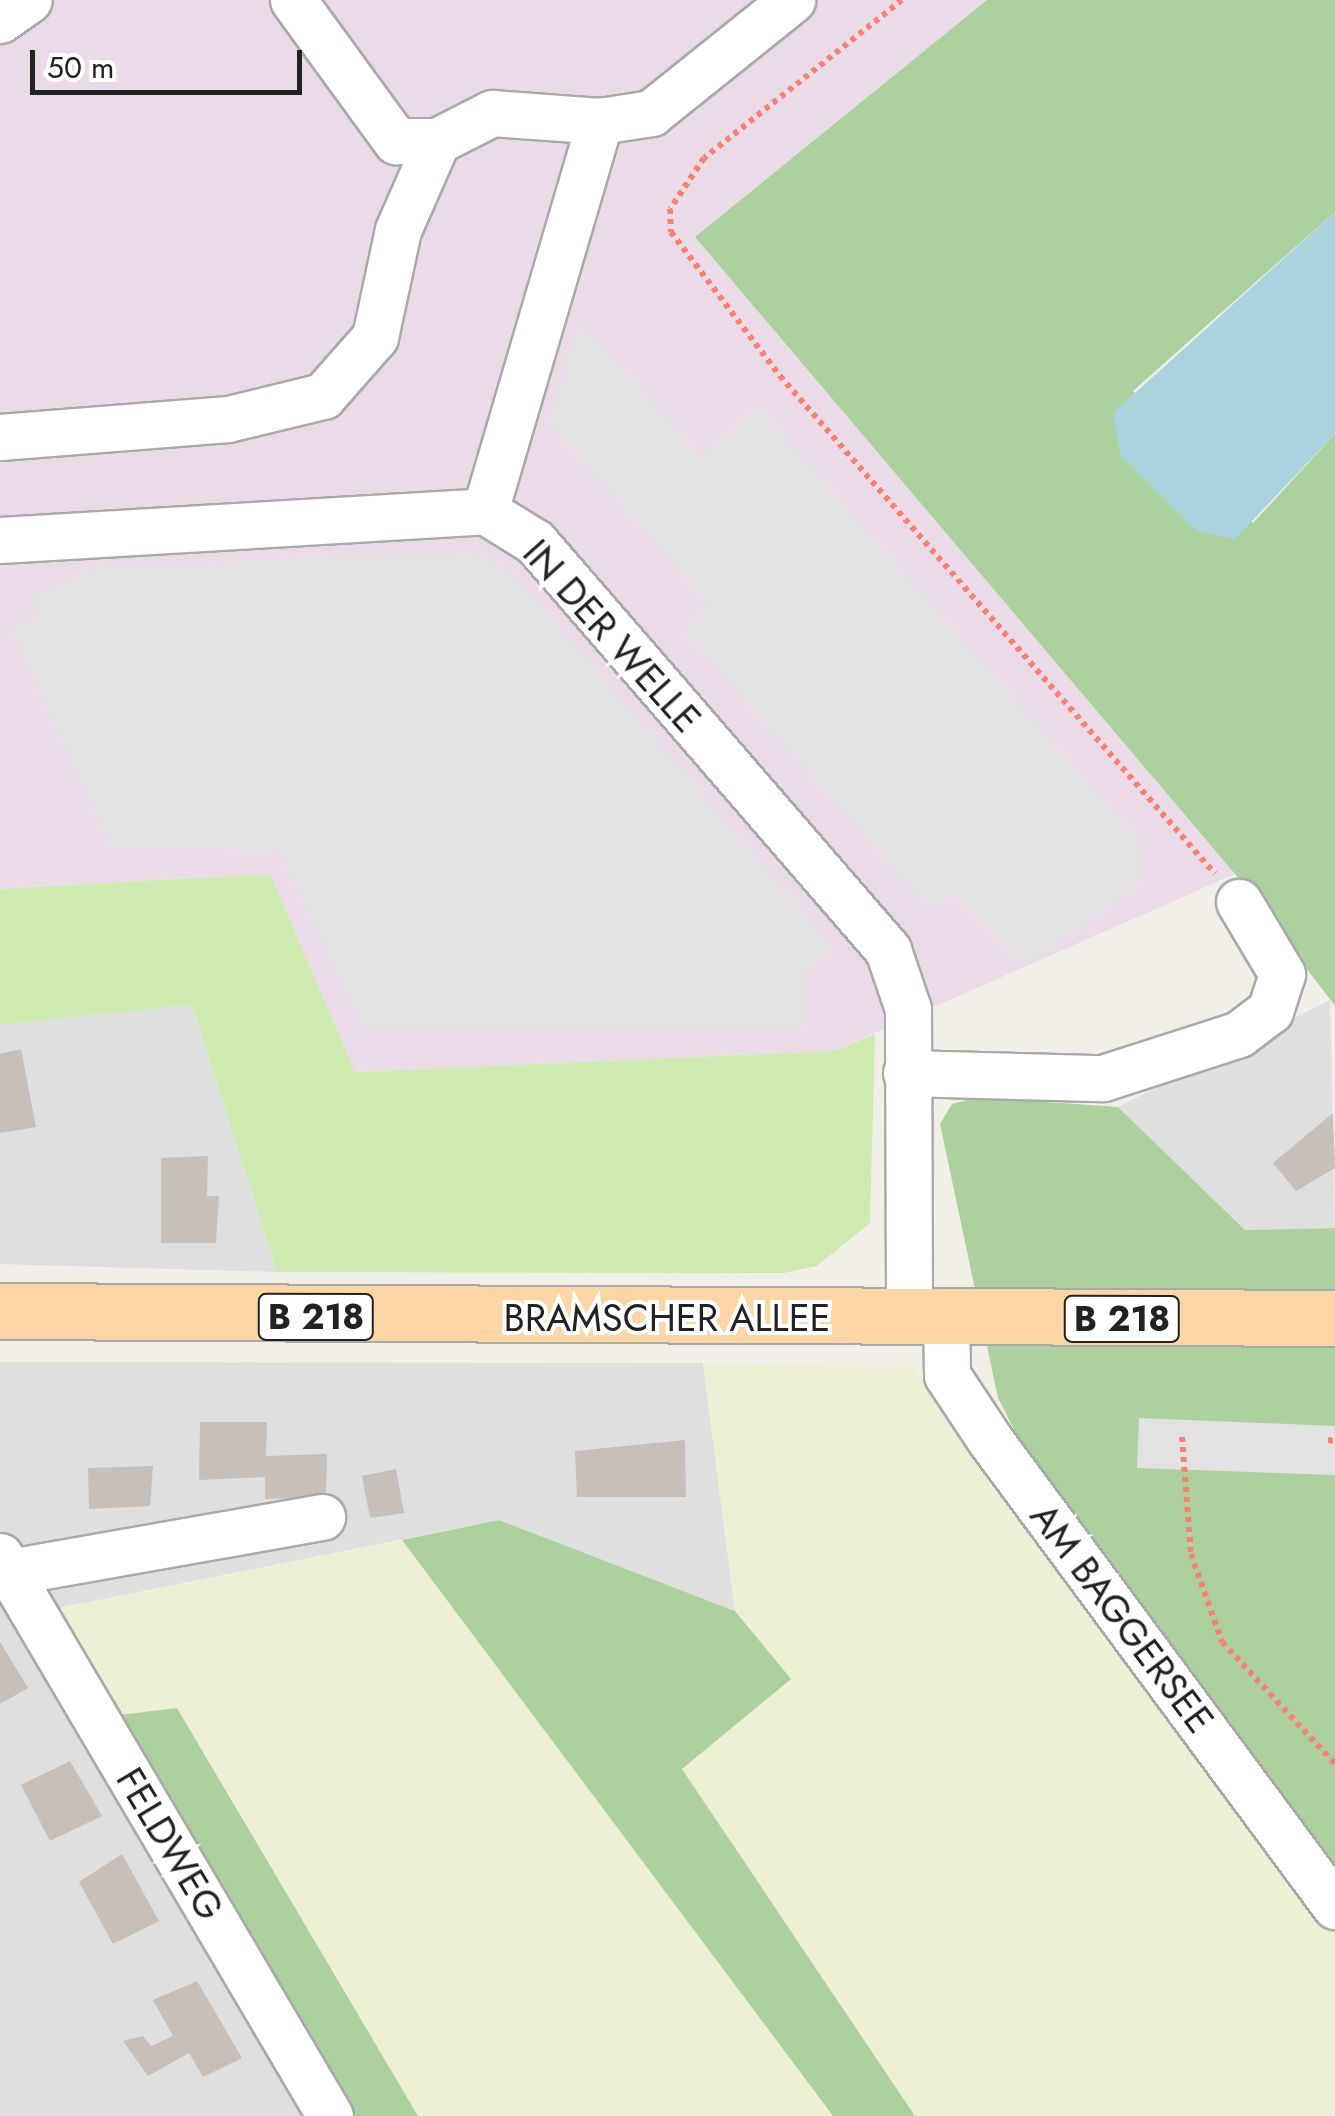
<!DOCTYPE html>
<html>
<head>
<meta charset="utf-8">
<style>
  body { margin:0 }
  #map { position:relative; width:1335px; height:2116px; overflow:hidden; background:#f2efe9; font-family:Jost,sans-serif }
  div>[style] { position:absolute }
  .residential>* { inset:0; background:#e0dfdf }
  .industrial>* { inset:0; background:#ebdbe8 }
  .farmland>* { inset:0; background:#eef0d5 }
  .grass>* { inset:0; background:#cdebb0 }
  .forest>* { inset:0; background:#add19e }
  .parking>* { inset:0; background:#e2e2e2 }
  .water>* { inset:0; background:#aad3df }
  .building>* { inset:0; background:#c7bfb8 }
  .path>* { height:6px; margin-top:-3px; transform-origin:0; background:repeating-linear-gradient(90deg,#fa8072 0 5px,transparent 0 10px) }
  .roads { filter:drop-shadow(2px 0 #a9a9a9) drop-shadow(-2px 0 #a9a9a9) drop-shadow(0 2px #a9a9a9) drop-shadow(0 -2px #a9a9a9) }
  .minor>* { height:45px; margin:-22.5px; padding:0 22.5px; transform-origin:22.5px; border-radius:22.5px; background:#fff }
  .major>* { height:55px; margin:-27.5px; padding:0 27.5px; transform-origin:27.5px; border-radius:27.5px; background:#fcd6a4 }
  span { translate:-50% -50%; white-space:nowrap; text-align:center; line-height:1.15; -webkit-text-stroke:8px #fff; paint-order:stroke }
  .shield-label span { padding:2px 8px; background:#fff; border:2px solid; border-radius:8px; -webkit-text-stroke-width:0 }
  .shield-label { font-size:35px; color:#222; font-weight:700 }
  .street-label { font-size:38px; color:#222 }
  .scale { position:absolute; left:30px; top:50px; width:272px; height:45px; box-sizing:border-box; border:5px solid #222; border-top:0; padding-left:12px; font-size:30px; line-height:35px; white-space:nowrap; color:#222; -webkit-text-stroke:8px #fff; paint-order:stroke }
</style>
</head>
<body>
<div id="map">
  <div class="residential">
    <div style="clip-path:polygon(1330px 1000px,1335px 1228px,1245px 1230px,1118px 1107px)"></div>
    <div style="clip-path:polygon(192px 1005px,277px 1272px,0 1264px,0 1025px)"></div>
    <div style="clip-path:polygon(0 1362px,703px 1363px,735px 1611px,499px 1520px,34px 1613px,330px 2116px,0 2116px)"></div>
  </div>
  <div class="industrial">
    <div style="clip-path:polygon(0 0,987px 0,695px 237px,1235px 874px,834px 1051px,355px 1072px,270px 874px,0 889px)"></div>
  </div>
  <div class="farmland">
    <div style="clip-path:polygon(703px 1363px,914px 1368px,1335px 1912px,1335px 2116px,915px 2116px,682px 1769px,790px 1679px,735px 1611px)"></div>
    <div style="clip-path:polygon(402px 1540px,833px 2116px,418px 2116px,178px 1708px,95px 1718px,34px 1613px)"></div>
  </div>
  <div class="grass">
    <div style="clip-path:polygon(270px 874px,355px 1072px,834px 1051px,875px 1034px,870px 1223px,817px 1266px,784px 1273px,277px 1272px,192px 1005px,0 1025px,0 889px)"></div>
  </div>
  <div class="forest">
    <div style="clip-path:polygon(987px 0,1335px 0,1335px 212px,1133px 391px,1253px 523px,1335px 434px,1335px 1006px,1235px 874px,695px 237px)"></div>
    <div style="clip-path:polygon(978px 1097px,1118px 1107px,1245px 1230px,1335px 1228px,1335px 1898px,1030px 1461px,998px 1398px,940px 1124px,952px 1104px)"></div>
    <div style="clip-path:polygon(499px 1520px,735px 1611px,791px 1679px,682px 1769px,915px 2116px,833px 2116px,402px 1540px)"></div>
    <div style="clip-path:polygon(177px 1708px,418px 2116px,330px 2116px,95px 1718px)"></div>
  </div>
  <div class="parking">
    <div style="clip-path:polygon(591px 333px,701px 459px,758px 408px,1139px 841px,1138px 885px,1024px 966px,954px 893px,930px 909px,685px 632px,710px 605px,550px 423px,574px 336px)"></div>
    <div style="clip-path:polygon(474px 553px,513px 574px,833px 948px,805px 972px,806px 1026px,365px 1030px,279px 850px,111px 846px,11px 629px,39px 616px,31px 598px,101px 566px)"></div>
    <div style="clip-path:polygon(1139px 1418px,1335px 1426px,1335px 1475px,1137px 1468px)"></div>
  </div>
  <div class="water">
    <div style="clip-path:polygon(1335px 212px,1335px 434px,1235px 539px,1196px 531px,1120px 455px,1113px 413px)"></div>
  </div>
  <div class="building">
    <div style="clip-path:polygon(21px 1049px,36px 1127px,0 1133px,0 1054px)"></div>
    <div style="clip-path:polygon(1333px 1113px,1335px 1168px,1296px 1191px,1273px 1163px)"></div>
    <div style="clip-path:polygon(208px 1156px,207px 1196px,219px 1196px,216px 1243px,161px 1243px,161px 1158px)"></div>
    <div style="clip-path:polygon(200px 1422px,267px 1422px,266px 1456px,327px 1454px,326px 1497px,265px 1499px,265px 1477px,199px 1480px)"></div>
    <div style="clip-path:polygon(685px 1440px,686px 1497px,577px 1497px,575px 1451px)"></div>
    <div style="clip-path:polygon(153px 1466px,150px 1506px,89px 1509px,88px 1468px)"></div>
    <div style="clip-path:polygon(396px 1469px,404px 1513px,370px 1518px,362px 1476px)"></div>
    <div style="clip-path:polygon(0 1642px,28px 1688px,0 1704px)"></div>
    <div style="clip-path:polygon(70px 1761px,102px 1816px,50px 1841px,21px 1785px)"></div>
    <div style="clip-path:polygon(122px 1854px,159px 1921px,113px 1944px,79px 1882px)"></div>
    <div style="clip-path:polygon(197px 1981px,242px 2058px,203px 2077px,189px 2053px,148px 2076px,123px 2041px,143px 2036px,151px 2046px,173px 2036px,153px 2000px)"></div>
  </div>
  <div class="path">
    <div style="left:902px;top:0;width:253px;rotate:141.4deg"></div>
    <div style="left:704px;top:158px;width:61px;rotate:123.7deg"></div>
    <div style="left:670px;top:209px;width:23px;rotate:88deg"></div>
    <div style="left:671px;top:232px;width:181px;rotate:52.9deg"></div>
    <div style="left:780px;top:376px;width:661px;rotate:48.86deg"></div>
    <div style="left:1182px;top:1437px;width:117px;rotate:85.6deg"></div>
    <div style="left:1191px;top:1554px;width:93px;rotate:70.6deg"></div>
    <div style="left:1222px;top:1642px;width:166px;rotate:47.2deg"></div>
    <div style="left:1328px;top:1440px;width:7px;rotate:8deg"></div>
  </div>
  <div class="roads">
    <div class="minor">
      <div style="left:293px;top:0;width:175px;rotate:53.9deg"></div>
      <div style="left:396px;top:141px;width:41px"></div>
      <div style="left:437px;top:141px;width:62px;rotate:-27deg"></div>
      <div style="left:492px;top:113px;width:108px;rotate:4.2deg"></div>
      <div style="left:600px;top:121px;width:52px;rotate:-8.9deg"></div>
      <div style="left:651px;top:113px;width:181px;rotate:-38.7deg"></div>
      <div style="left:0;top:20px;width:35px;rotate:-35deg"></div>
      <div style="left:0;top:437px;width:229px;rotate:-4.5deg"></div>
      <div style="left:228px;top:419px;width:98px;rotate:-13.6deg"></div>
      <div style="left:323px;top:396px;width:79px;rotate:-48.6deg"></div>
      <div style="left:375px;top:337px;width:109px;rotate:-77.9deg"></div>
      <div style="left:398px;top:230px;width:97px;rotate:-66.3deg"></div>
      <div style="left:485px;top:511px;width:407px;rotate:-73.6deg"></div>
      <div style="left:0;top:540px;width:486px;rotate:-3.4deg"></div>
      <div style="left:485px;top:511px;width:59px;rotate:31.8deg"></div>
      <div style="left:535px;top:542px;width:540px;rotate:49.13deg"></div>
      <div style="left:888px;top:950px;width:62px;rotate:71.3deg"></div>
      <div style="left:908px;top:1009px;width:307px;rotate:89.8deg"></div>
      <div style="left:906px;top:1073px;width:197px;rotate:1.5deg"></div>
      <div style="left:1103px;top:1078px;width:143px;rotate:-17.9deg"></div>
      <div style="left:1239px;top:1034px;width:39px;rotate:-37deg"></div>
      <div style="left:1270px;top:1011px;width:39px;rotate:-72deg"></div>
      <div style="left:1282px;top:974px;width:84px;rotate:-120.8deg"></div>
      <div style="left:946px;top:1316px;width:59px;rotate:89deg"></div>
      <div style="left:947px;top:1375px;width:78px;rotate:56.5deg"></div>
      <div style="left:990px;top:1440px;width:580px;rotate:53.49deg"></div>
      <div style="left:0;top:1556px;width:650px;rotate:59.49deg"></div>
      <div style="left:10px;top:1572px;width:317px;rotate:-10deg"></div>
    </div>
    <div class="major">
      <div style="left:0;top:1311px;width:1335px;rotate:0.3deg"></div>
    </div>
  </div>
  <div class="shield-label">
    <span style="left:316px;top:1317px">B 218</span>
    <span style="left:1122px;top:1319px">B 218</span>
  </div>
  <div class="street-label">
    <span style="left:612px;top:636px;rotate:48deg">IN DER WELLE</span>
    <span style="left:667px;top:1318px">BRAMSCHER ALLEE</span>
    <span style="left:1122px;top:1618px;rotate:53deg">AM BAGGERSEE</span>
    <span style="left:170px;top:1844px;rotate:59deg">FELDWEG</span>
  </div>
  <div class="scale">50 m</div>
</div>
</body>
</html>
